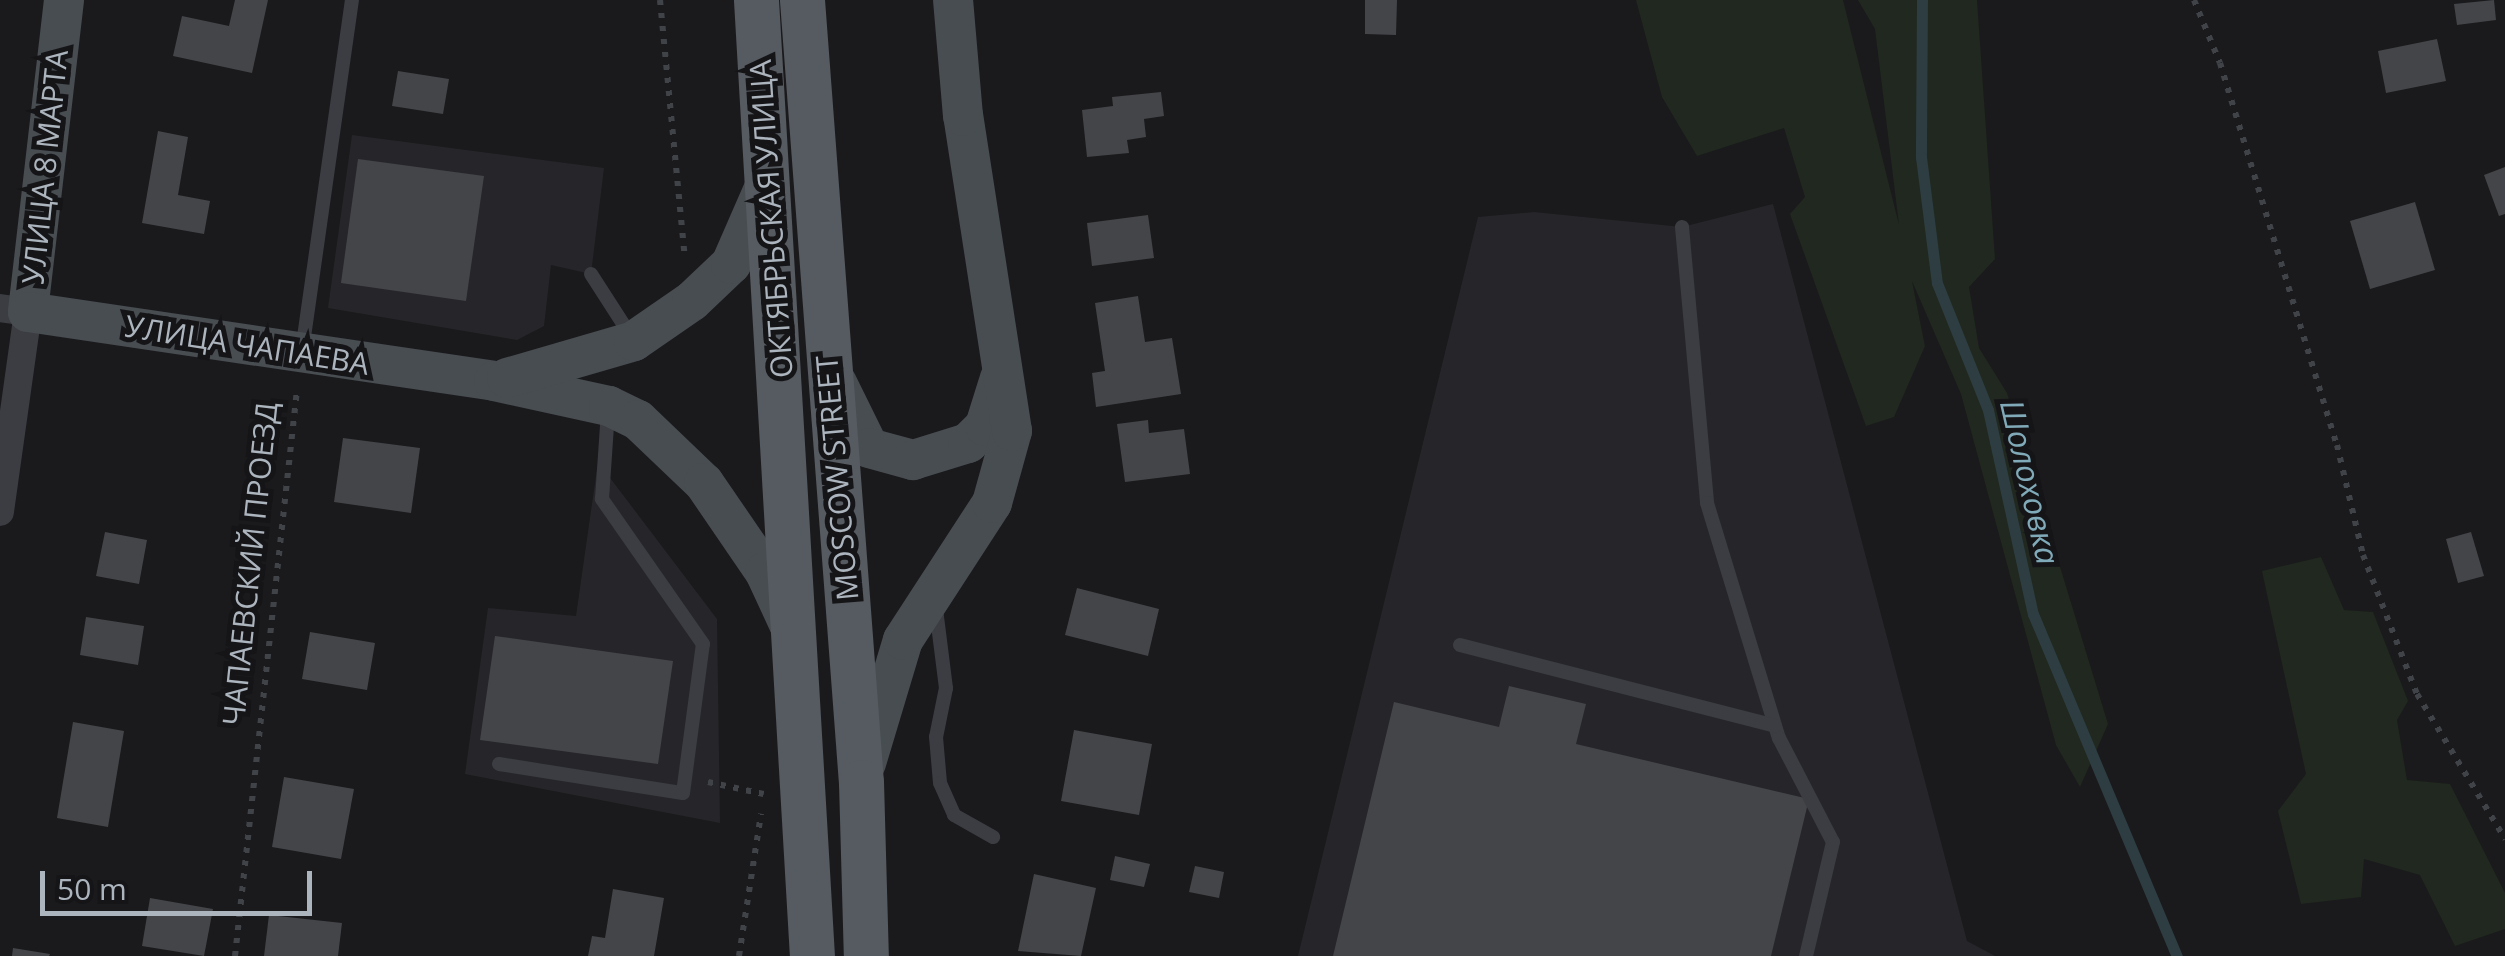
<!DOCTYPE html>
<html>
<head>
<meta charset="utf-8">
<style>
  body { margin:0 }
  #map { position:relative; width:2505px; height:956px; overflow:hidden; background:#1a1a1c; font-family:"Open Sans",sans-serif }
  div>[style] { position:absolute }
  .built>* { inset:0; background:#26262a }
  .green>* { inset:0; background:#20281f }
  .stream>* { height:11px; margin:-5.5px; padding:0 5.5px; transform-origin:5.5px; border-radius:5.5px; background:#2e3d42 }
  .building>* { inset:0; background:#444549 }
  .path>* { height:6px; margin-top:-3px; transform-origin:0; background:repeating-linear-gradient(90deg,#404449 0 5px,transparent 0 13px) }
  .lane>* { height:14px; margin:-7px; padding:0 7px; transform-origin:7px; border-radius:7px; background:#3b3d42 }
  .street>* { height:28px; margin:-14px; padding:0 14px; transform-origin:14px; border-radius:14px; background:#3b3d42 }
  .secondary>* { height:40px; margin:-20px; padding:0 20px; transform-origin:20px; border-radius:20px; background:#484d52 }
  .primary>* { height:45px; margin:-22.5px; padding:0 22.5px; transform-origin:22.5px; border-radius:22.5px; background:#565b61 }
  span { translate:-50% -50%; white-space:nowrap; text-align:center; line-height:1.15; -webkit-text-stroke:10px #151518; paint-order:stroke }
  .street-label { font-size:30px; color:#acb4bd }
  .water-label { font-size:32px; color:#81aab9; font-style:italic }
  .scale { position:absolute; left:40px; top:871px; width:272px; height:45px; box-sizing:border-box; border:5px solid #acb4bd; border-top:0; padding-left:12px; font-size:30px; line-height:35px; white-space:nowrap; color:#acb4bd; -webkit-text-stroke:8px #151518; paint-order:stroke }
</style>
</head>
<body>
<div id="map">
  <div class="built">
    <div style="clip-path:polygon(352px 135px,604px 168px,591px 274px,551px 265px,544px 326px,517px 340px,328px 308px)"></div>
    <div style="clip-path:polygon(1773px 204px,1967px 941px,1995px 956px,1298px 956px,1478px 217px,1534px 212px,1682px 227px)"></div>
    <div style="clip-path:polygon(598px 462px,717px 619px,720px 823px,465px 774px,488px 608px,576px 616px)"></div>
  </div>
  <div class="green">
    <div style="clip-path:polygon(1636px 0,1843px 0,1899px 225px,1875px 29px,1858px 0,1977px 0,1995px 259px,1969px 287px,1979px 348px,2007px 393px,2108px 724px,2080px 787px,2056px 745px,1961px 394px,1912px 281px,1925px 346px,1894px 417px,1866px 426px,1790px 214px,1805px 197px,1784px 128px,1697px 156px,1662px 97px)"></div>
    <div style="clip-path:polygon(2321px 557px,2344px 610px,2373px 612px,2408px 701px,2397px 720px,2407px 780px,2450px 784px,2505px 893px,2505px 929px,2455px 946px,2420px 875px,2364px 859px,2361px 897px,2301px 904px,2278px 811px,2306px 774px,2262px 571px)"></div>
  </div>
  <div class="stream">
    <div style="left:1922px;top:0;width:157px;rotate:90.4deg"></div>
    <div style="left:1921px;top:157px;width:127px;rotate:82.8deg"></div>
    <div style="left:1937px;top:283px;width:137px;rotate:68.1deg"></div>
    <div style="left:1988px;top:410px;width:209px;rotate:77.6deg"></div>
    <div style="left:2033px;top:614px;width:371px;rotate:67.2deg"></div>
  </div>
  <div class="building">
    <div style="clip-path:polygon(235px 0,268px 0,252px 73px,173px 56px,182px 16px,229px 26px)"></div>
    <div style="clip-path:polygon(1365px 0,1397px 0,1396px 35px,1365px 34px)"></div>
    <div style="clip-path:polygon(2494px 0,2496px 20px,2457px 25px,2454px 4px)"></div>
    <div style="clip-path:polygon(2437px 39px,2446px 81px,2386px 93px,2378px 51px)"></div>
    <div style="clip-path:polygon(398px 71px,449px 79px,443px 114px,392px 106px)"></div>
    <div style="clip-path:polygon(1161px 92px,1164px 116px,1144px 119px,1146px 137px,1127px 140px,1129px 153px,1087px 157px,1082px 110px,1113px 106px,1112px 97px)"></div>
    <div style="clip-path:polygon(158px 131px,188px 137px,178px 195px,210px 201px,204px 234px,142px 223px)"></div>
    <div style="clip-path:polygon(358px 159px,484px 176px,466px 301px,341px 283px)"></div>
    <div style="clip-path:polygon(2505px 167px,2505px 214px,2499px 216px,2484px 175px)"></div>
    <div style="clip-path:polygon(2415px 202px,2435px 270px,2370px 289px,2350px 221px)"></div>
    <div style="clip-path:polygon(1148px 215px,1154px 258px,1092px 266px,1087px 223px)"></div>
    <div style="clip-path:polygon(1138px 296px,1145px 342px,1172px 338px,1181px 394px,1096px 407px,1092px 373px,1105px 371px,1095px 303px)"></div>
    <div style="clip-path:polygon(1148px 420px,1149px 433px,1184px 429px,1190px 474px,1125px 482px,1117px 424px)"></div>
    <div style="clip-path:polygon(343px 438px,420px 448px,411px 513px,334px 502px)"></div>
    <div style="clip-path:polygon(105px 532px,147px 540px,139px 584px,96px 576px)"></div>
    <div style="clip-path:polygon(2471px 532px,2484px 576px,2458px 583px,2446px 539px)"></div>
    <div style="clip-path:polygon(1077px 588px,1159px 609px,1148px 656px,1065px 635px)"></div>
    <div style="clip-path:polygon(86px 617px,144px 626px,138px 665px,80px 655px)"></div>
    <div style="clip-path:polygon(310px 632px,375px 643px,367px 690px,302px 679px)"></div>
    <div style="clip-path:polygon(495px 636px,673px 661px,658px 764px,480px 740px)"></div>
    <div style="clip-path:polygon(1509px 686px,1586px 704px,1576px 744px,1809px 799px,1771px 956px,1333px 956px,1394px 702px,1499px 727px)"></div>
    <div style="clip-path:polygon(73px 722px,124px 731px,108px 827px,57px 818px)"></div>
    <div style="clip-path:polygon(1074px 730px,1152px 744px,1139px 815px,1061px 801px)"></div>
    <div style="clip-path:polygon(284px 777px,354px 789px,341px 859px,272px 847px)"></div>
    <div style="clip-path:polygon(1115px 856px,1150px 864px,1144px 887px,1110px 880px)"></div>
    <div style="clip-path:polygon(1195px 866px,1224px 872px,1219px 898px,1189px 892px)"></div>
    <div style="clip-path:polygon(1034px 874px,1096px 888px,1081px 956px,1018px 951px)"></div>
    <div style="clip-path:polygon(613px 889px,664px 898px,654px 956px,588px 956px,592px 936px,605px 938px)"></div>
    <div style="clip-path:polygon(150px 898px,213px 909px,204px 956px,142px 946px)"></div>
    <div style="clip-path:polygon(269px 915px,342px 923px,338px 956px,264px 956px)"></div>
    <div style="clip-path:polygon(13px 948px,50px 954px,49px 956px,12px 956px)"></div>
  </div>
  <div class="path">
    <div style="left:660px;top:0;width:260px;rotate:84.5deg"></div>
    <div style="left:2194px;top:0;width:68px;rotate:67.6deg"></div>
    <div style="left:2220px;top:63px;width:400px;rotate:73deg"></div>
    <div style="left:2337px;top:445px;width:113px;rotate:76.7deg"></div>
    <div style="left:2363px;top:555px;width:149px;rotate:68.8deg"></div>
    <div style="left:2417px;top:694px;width:170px;rotate:58.7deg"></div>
    <div style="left:708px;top:782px;width:57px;rotate:12.1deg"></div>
    <div style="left:235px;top:956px;width:569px;rotate:-83.75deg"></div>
    <div style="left:739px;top:956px;width:144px;rotate:-81.2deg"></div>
  </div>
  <div class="lane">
    <div style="left:1682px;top:227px;width:277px;rotate:84.8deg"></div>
    <div style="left:1707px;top:503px;width:246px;rotate:73deg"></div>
    <div style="left:1779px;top:738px;width:117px;rotate:62.6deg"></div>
    <div style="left:1833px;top:842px;width:117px;rotate:103.3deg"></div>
    <div style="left:591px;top:274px;width:74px;rotate:57.2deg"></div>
    <div style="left:302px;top:351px;width:355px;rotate:-81.9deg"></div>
    <div style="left:936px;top:609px;width:80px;rotate:82.8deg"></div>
    <div style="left:946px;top:688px;width:50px;rotate:101.5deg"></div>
    <div style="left:936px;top:737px;width:46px;rotate:85deg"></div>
    <div style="left:940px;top:783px;width:35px;rotate:66deg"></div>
    <div style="left:954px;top:815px;width:45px;rotate:29.4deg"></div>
    <div style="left:1460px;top:645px;width:325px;rotate:14.4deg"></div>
    <div style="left:499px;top:764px;width:186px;rotate:9deg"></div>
    <div style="left:683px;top:793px;width:150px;rotate:-82.4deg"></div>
    <div style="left:703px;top:644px;width:177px;rotate:-124.9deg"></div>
    <div style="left:602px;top:499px;width:87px;rotate:-86.1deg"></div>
  </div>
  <div class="street">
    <div style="left:0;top:308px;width:28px;rotate:8deg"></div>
    <div style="left:28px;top:312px;width:202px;rotate:98deg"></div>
  </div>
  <div class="secondary">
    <div style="left:64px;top:0;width:314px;rotate:96.6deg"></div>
    <div style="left:28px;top:312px;width:471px;rotate:8.4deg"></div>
    <div style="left:494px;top:381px;width:118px;rotate:12.3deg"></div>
    <div style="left:609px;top:406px;width:32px;rotate:26deg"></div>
    <div style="left:638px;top:420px;width:91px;rotate:43.7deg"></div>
    <div style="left:704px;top:483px;width:108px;rotate:55.6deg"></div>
    <div style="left:765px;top:572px;width:57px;rotate:65.2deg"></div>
    <div style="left:507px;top:378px;width:132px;rotate:-16.2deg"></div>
    <div style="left:634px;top:341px;width:70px;rotate:-34.6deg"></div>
    <div style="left:692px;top:301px;width:54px;rotate:-43.5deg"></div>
    <div style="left:731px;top:264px;width:85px;rotate:-66.4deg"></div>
    <div style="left:837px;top:383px;width:72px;rotate:63.8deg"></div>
    <div style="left:869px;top:448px;width:46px;rotate:15.3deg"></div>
    <div style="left:913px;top:460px;width:58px;rotate:-17.2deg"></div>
    <div style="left:968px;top:443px;width:24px;rotate:-45deg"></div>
    <div style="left:985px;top:426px;width:50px;rotate:-72.6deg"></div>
    <div style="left:866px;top:763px;width:128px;rotate:-73.3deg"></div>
    <div style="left:903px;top:640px;width:163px;rotate:-57deg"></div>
    <div style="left:992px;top:503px;width:75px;rotate:-74.5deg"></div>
    <div style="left:1012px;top:431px;width:319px;rotate:-98.8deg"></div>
    <div style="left:963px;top:116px;width:116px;rotate:-94.9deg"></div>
  </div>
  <div class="primary">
    <div style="left:756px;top:0;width:958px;rotate:86.65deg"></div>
    <div style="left:802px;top:0;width:784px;rotate:85.69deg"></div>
    <div style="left:861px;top:782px;width:174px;rotate:88.4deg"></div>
  </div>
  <div class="street-label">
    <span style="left:45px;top:167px;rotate:-84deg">УЛИЦА 8 МАРТА</span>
    <span style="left:771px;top:219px;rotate:-94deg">ОКТЯБРЬСКАЯ УЛИЦА</span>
    <span style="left:247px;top:345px;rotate:9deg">УЛИЦА ЧАПАЕВА</span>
    <span style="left:837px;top:478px;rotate:-95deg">MOSCOW STREET</span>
    <span style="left:250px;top:564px;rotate:-84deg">ЧАПАЕВСКИЙ ПРОЕЗД</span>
  </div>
  <div class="water-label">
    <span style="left:2030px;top:482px;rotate:77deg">Шолоховка</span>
  </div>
  <div class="scale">50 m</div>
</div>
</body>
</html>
